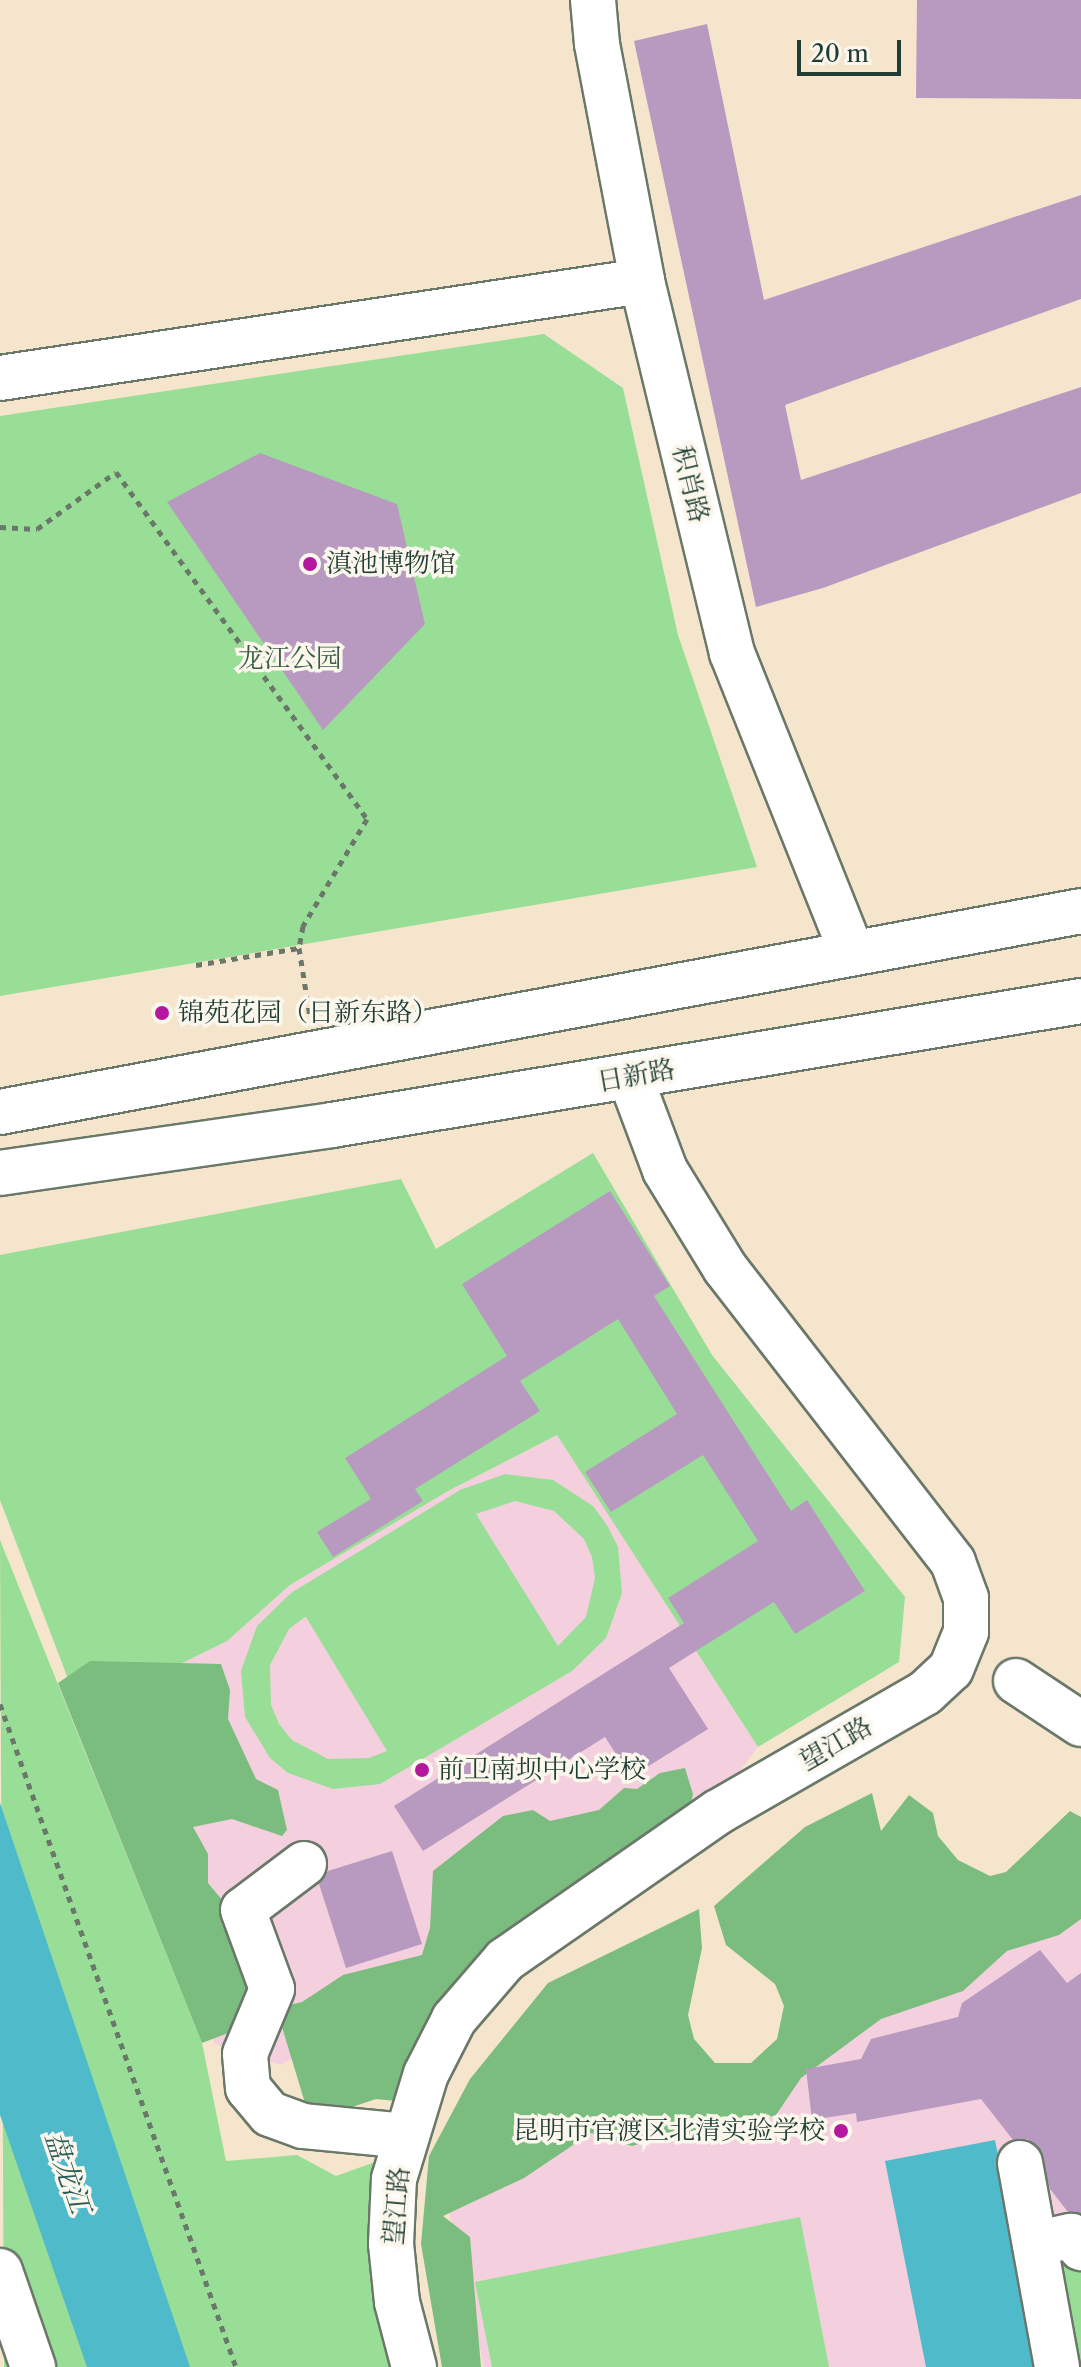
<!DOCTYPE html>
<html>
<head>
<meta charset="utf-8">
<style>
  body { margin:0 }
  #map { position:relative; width:1081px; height:2367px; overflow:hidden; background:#f5e5cc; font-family:"Libre Caslon Text","Noto Serif SC",serif }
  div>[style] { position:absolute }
  .built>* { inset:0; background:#f4cfdd }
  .green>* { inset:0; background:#99de96 }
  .forest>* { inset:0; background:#7abd7f }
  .water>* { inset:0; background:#4ebaca }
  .building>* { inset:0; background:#b89ac0 }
  .path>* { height:5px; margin-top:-2.5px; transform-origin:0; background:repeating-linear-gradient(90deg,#6a7869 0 6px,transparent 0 12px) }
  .roads { filter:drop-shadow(2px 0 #6a7869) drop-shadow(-2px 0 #6a7869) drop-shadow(0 2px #6a7869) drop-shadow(0 -2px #6a7869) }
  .minor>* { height:44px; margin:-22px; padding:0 22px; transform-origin:22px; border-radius:22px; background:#fff }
  .major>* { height:44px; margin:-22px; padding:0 22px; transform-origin:22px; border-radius:22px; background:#fff }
  .dots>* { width:22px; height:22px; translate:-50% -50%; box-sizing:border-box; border:4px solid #fbf7ec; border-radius:50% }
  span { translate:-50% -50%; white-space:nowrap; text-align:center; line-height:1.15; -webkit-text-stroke:7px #fbf7ec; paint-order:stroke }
  .street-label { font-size:26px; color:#1f3d34 }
  .poi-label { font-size:26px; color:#1f3d34 }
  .left { translate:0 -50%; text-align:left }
  .right { translate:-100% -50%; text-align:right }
  .park-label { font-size:26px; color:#375d48 }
  .water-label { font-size:28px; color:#2b5c5a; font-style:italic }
  .scale { position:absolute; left:797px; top:40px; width:104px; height:36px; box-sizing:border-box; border:4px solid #1f3d34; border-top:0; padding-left:10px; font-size:24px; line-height:28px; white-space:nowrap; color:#1f3d34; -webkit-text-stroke:6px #fbf7ec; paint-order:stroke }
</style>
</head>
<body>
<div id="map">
  <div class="built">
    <div style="clip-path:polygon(558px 1435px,758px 1747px,722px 1794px,281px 2065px,215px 2044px,81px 1713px,227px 1641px,290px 1585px,448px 1491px)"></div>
    <div style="clip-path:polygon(1081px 1875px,1081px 2367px,484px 2367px,443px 2186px,530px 2146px,673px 2115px)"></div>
  </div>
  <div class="green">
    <div style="clip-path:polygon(544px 334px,623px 388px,678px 635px,757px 867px,0 996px,0 416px)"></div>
    <div style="clip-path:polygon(593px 1153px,712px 1355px,905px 1597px,899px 1662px,758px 1747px,557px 1435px,448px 1491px,290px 1585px,227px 1641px,81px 1713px,0 1500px,0 1255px,401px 1179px,436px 1249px)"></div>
    <div style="clip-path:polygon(evenodd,505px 1474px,553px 1480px,593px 1506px,607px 1525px,618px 1547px,622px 1593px,606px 1638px,572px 1671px,380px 1784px,333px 1789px,288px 1773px,270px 1758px,245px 1717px,241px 1671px,257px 1626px,291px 1593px,460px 1490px,505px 1474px,515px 1501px,554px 1511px,584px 1539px,592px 1557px,595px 1578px,586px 1617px,558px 1646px,476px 1514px,515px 1501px,505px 1474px,305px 1617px,306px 1617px,387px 1751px,369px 1758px,328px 1759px,292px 1740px,279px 1724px,271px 1705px,270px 1665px,289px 1629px,305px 1617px)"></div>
    <div style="clip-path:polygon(0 1540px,202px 2043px,226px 2161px,297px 2155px,336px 2176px,375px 2162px,401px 2231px,402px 2367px,4px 2367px)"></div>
    <div style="clip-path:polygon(800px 2217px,829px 2367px,492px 2367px,475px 2282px)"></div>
    <div style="clip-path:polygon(1081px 2263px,1081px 2367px,1067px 2367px,1051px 2268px)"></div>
  </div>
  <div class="forest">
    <div style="clip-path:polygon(90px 1661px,221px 1664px,230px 1690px,228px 1719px,256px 1779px,278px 1790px,287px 1830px,282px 1836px,232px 1819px,193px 1827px,208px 1854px,208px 1883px,227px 1906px,228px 1934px,244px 1961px,253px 2002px,236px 2030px,202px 2043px,58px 1683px)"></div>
    <div style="clip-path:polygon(685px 1768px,693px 1794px,687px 1821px,535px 1918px,427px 2104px,376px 2099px,334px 2113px,305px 2103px,282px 2027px,285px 2006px,302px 2002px,343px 1975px,422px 1955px,430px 1928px,433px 1871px,503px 1816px,533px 1810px,550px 1821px,599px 1810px,624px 1788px,637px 1789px,660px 1773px)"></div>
    <div style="clip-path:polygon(872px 1793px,881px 1831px,909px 1795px,933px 1813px,938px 1836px,958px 1860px,990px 1876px,1006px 1872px,1070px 1811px,1081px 1817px,1081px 1919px,1059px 1935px,1007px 1951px,963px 1991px,881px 2019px,801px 2078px,776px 2115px,705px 2135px,666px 2136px,632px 2146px,591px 2133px,524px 2178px,443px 2216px,470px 2237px,481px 2367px,442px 2367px,421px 2244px,429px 2156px,470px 2079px,548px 1983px,699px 1909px,702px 1948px,688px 2015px,694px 2039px,715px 2063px,751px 2063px,777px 2039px,784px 2006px,775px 1984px,726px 1945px,714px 1906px,805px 1827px)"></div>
  </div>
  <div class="water">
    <div style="clip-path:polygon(0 1803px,190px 2367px,87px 2367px,0 2115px)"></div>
    <div style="clip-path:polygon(995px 2140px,1040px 2367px,926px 2367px,885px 2161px)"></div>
  </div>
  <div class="building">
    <div style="clip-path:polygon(917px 0,1081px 0,1081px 99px,916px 98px)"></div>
    <div style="clip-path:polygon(707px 24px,764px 300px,1081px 195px,1081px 299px,785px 405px,801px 480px,1081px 387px,1081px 493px,823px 588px,756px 607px,634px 41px)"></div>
    <div style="clip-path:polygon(260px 453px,397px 504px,425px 624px,323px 730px,167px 502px)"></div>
    <div style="clip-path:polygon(610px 1191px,670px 1286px,654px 1296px,791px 1511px,807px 1500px,865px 1591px,795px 1634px,774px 1602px,669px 1668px,708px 1729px,631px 1777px,605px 1737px,423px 1851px,394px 1806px,684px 1623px,668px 1598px,758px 1541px,703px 1455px,611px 1512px,585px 1472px,677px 1414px,618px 1319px,520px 1381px,540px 1411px,415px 1489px,423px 1501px,333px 1557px,317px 1532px,371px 1499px,345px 1458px,507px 1356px,462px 1284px)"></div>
    <div style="clip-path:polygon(392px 1851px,422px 1944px,346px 1968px,319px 1884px,328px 1871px)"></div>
    <div style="clip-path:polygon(1040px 1950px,1067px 1983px,1081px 1973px,1081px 2214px,1068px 2212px,1050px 2189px,1038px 2146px,1028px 2139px,1013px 2140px,981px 2099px,857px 2122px,856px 2113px,812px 2120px,806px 2069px,861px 2059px,871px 2039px,958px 2017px,962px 2003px)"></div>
  </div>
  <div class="path">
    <div style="left:0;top:527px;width:37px;rotate:3deg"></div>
    <div style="left:37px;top:529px;width:97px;rotate:-35.8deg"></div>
    <div style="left:116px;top:472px;width:428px;rotate:54.1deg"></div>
    <div style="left:367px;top:819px;width:125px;rotate:120.9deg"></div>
    <div style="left:303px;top:926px;width:22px;rotate:100deg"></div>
    <div style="left:299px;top:948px;width:70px;rotate:80.9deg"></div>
    <div style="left:196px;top:965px;width:104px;rotate:-9.4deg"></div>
    <div style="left:0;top:1704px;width:704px;rotate:70.41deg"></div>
  </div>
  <div class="roads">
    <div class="minor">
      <div style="left:593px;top:0;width:44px;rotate:84.8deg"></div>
      <div style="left:597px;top:44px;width:241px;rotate:79.2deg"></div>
      <div style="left:642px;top:281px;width:383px;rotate:76.4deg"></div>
      <div style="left:732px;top:653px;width:321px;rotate:68.2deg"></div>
      <div style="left:0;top:378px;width:649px;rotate:-8.59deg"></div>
      <div style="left:1016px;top:1681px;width:78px;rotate:33.5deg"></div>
      <div style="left:304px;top:1864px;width:76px;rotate:143deg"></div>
      <div style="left:243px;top:1910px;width:84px;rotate:69.8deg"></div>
      <div style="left:272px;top:1989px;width:70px;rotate:112.6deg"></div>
      <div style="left:245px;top:2054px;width:34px;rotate:85deg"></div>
      <div style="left:248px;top:2088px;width:34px;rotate:50deg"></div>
      <div style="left:270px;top:2114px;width:35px;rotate:20deg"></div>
      <div style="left:303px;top:2126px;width:104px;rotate:5.5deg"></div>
      <div style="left:1020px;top:2163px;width:207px;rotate:79.7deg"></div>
      <div style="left:1035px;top:2244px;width:37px;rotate:-13deg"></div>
      <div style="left:1071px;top:2236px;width:16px;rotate:50deg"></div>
      <div style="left:0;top:2271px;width:102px;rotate:71deg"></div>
      <div style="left:414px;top:2367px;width:67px;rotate:-104.7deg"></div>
      <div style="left:397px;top:2302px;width:58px;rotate:-95.9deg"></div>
      <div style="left:391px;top:2244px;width:65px;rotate:-87.4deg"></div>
      <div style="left:394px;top:2179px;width:110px;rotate:-73.1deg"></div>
      <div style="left:426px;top:2074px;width:62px;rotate:-63deg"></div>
      <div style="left:454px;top:2019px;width:78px;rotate:-49.2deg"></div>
      <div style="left:505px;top:1960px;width:259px;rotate:-34.8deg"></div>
      <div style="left:718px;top:1812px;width:239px;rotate:-29.9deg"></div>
      <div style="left:925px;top:1693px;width:35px;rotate:-43deg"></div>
      <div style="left:951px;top:1669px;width:40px;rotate:-68deg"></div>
      <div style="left:966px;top:1632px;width:34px;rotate:-90deg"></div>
      <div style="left:966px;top:1598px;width:38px;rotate:-110deg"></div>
      <div style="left:953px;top:1562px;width:372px;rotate:-127.8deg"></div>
      <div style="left:725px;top:1268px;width:115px;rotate:-121.5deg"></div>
      <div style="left:665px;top:1170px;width:99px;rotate:-110.6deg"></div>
    </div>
    <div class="major">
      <div style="left:0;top:1112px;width:1100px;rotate:-10.53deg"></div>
      <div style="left:0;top:1173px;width:335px;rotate:-8.2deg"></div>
      <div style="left:332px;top:1125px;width:759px;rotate:-9.4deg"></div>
    </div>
  </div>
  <div class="dots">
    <div style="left:310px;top:564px;background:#b5179e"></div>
    <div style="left:162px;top:1013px;background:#b5179e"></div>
    <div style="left:422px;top:1770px;background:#b5179e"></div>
    <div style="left:841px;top:2131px;background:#b5179e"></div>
  </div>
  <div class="street-label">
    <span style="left:690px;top:484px;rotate:76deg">积肖路</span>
    <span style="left:636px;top:1076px;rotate:-10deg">日新路</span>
    <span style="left:836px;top:1744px;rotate:-30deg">望江路</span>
    <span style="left:397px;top:2206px;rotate:-85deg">望江路</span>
  </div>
  <div class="poi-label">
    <span class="left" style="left:326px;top:564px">滇池博物馆</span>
    <span class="left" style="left:178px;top:1013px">锦苑花园（日新东路）</span>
    <span class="left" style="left:438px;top:1770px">前卫南坝中心学校</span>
    <span class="right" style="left:825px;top:2131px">昆明市官渡区北清实验学校</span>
  </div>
  <div class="park-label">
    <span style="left:290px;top:659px">龙江公园</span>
  </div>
  <div class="water-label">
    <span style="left:68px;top:2172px;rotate:71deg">盘龙江</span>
  </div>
  <div class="scale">20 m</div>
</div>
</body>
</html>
